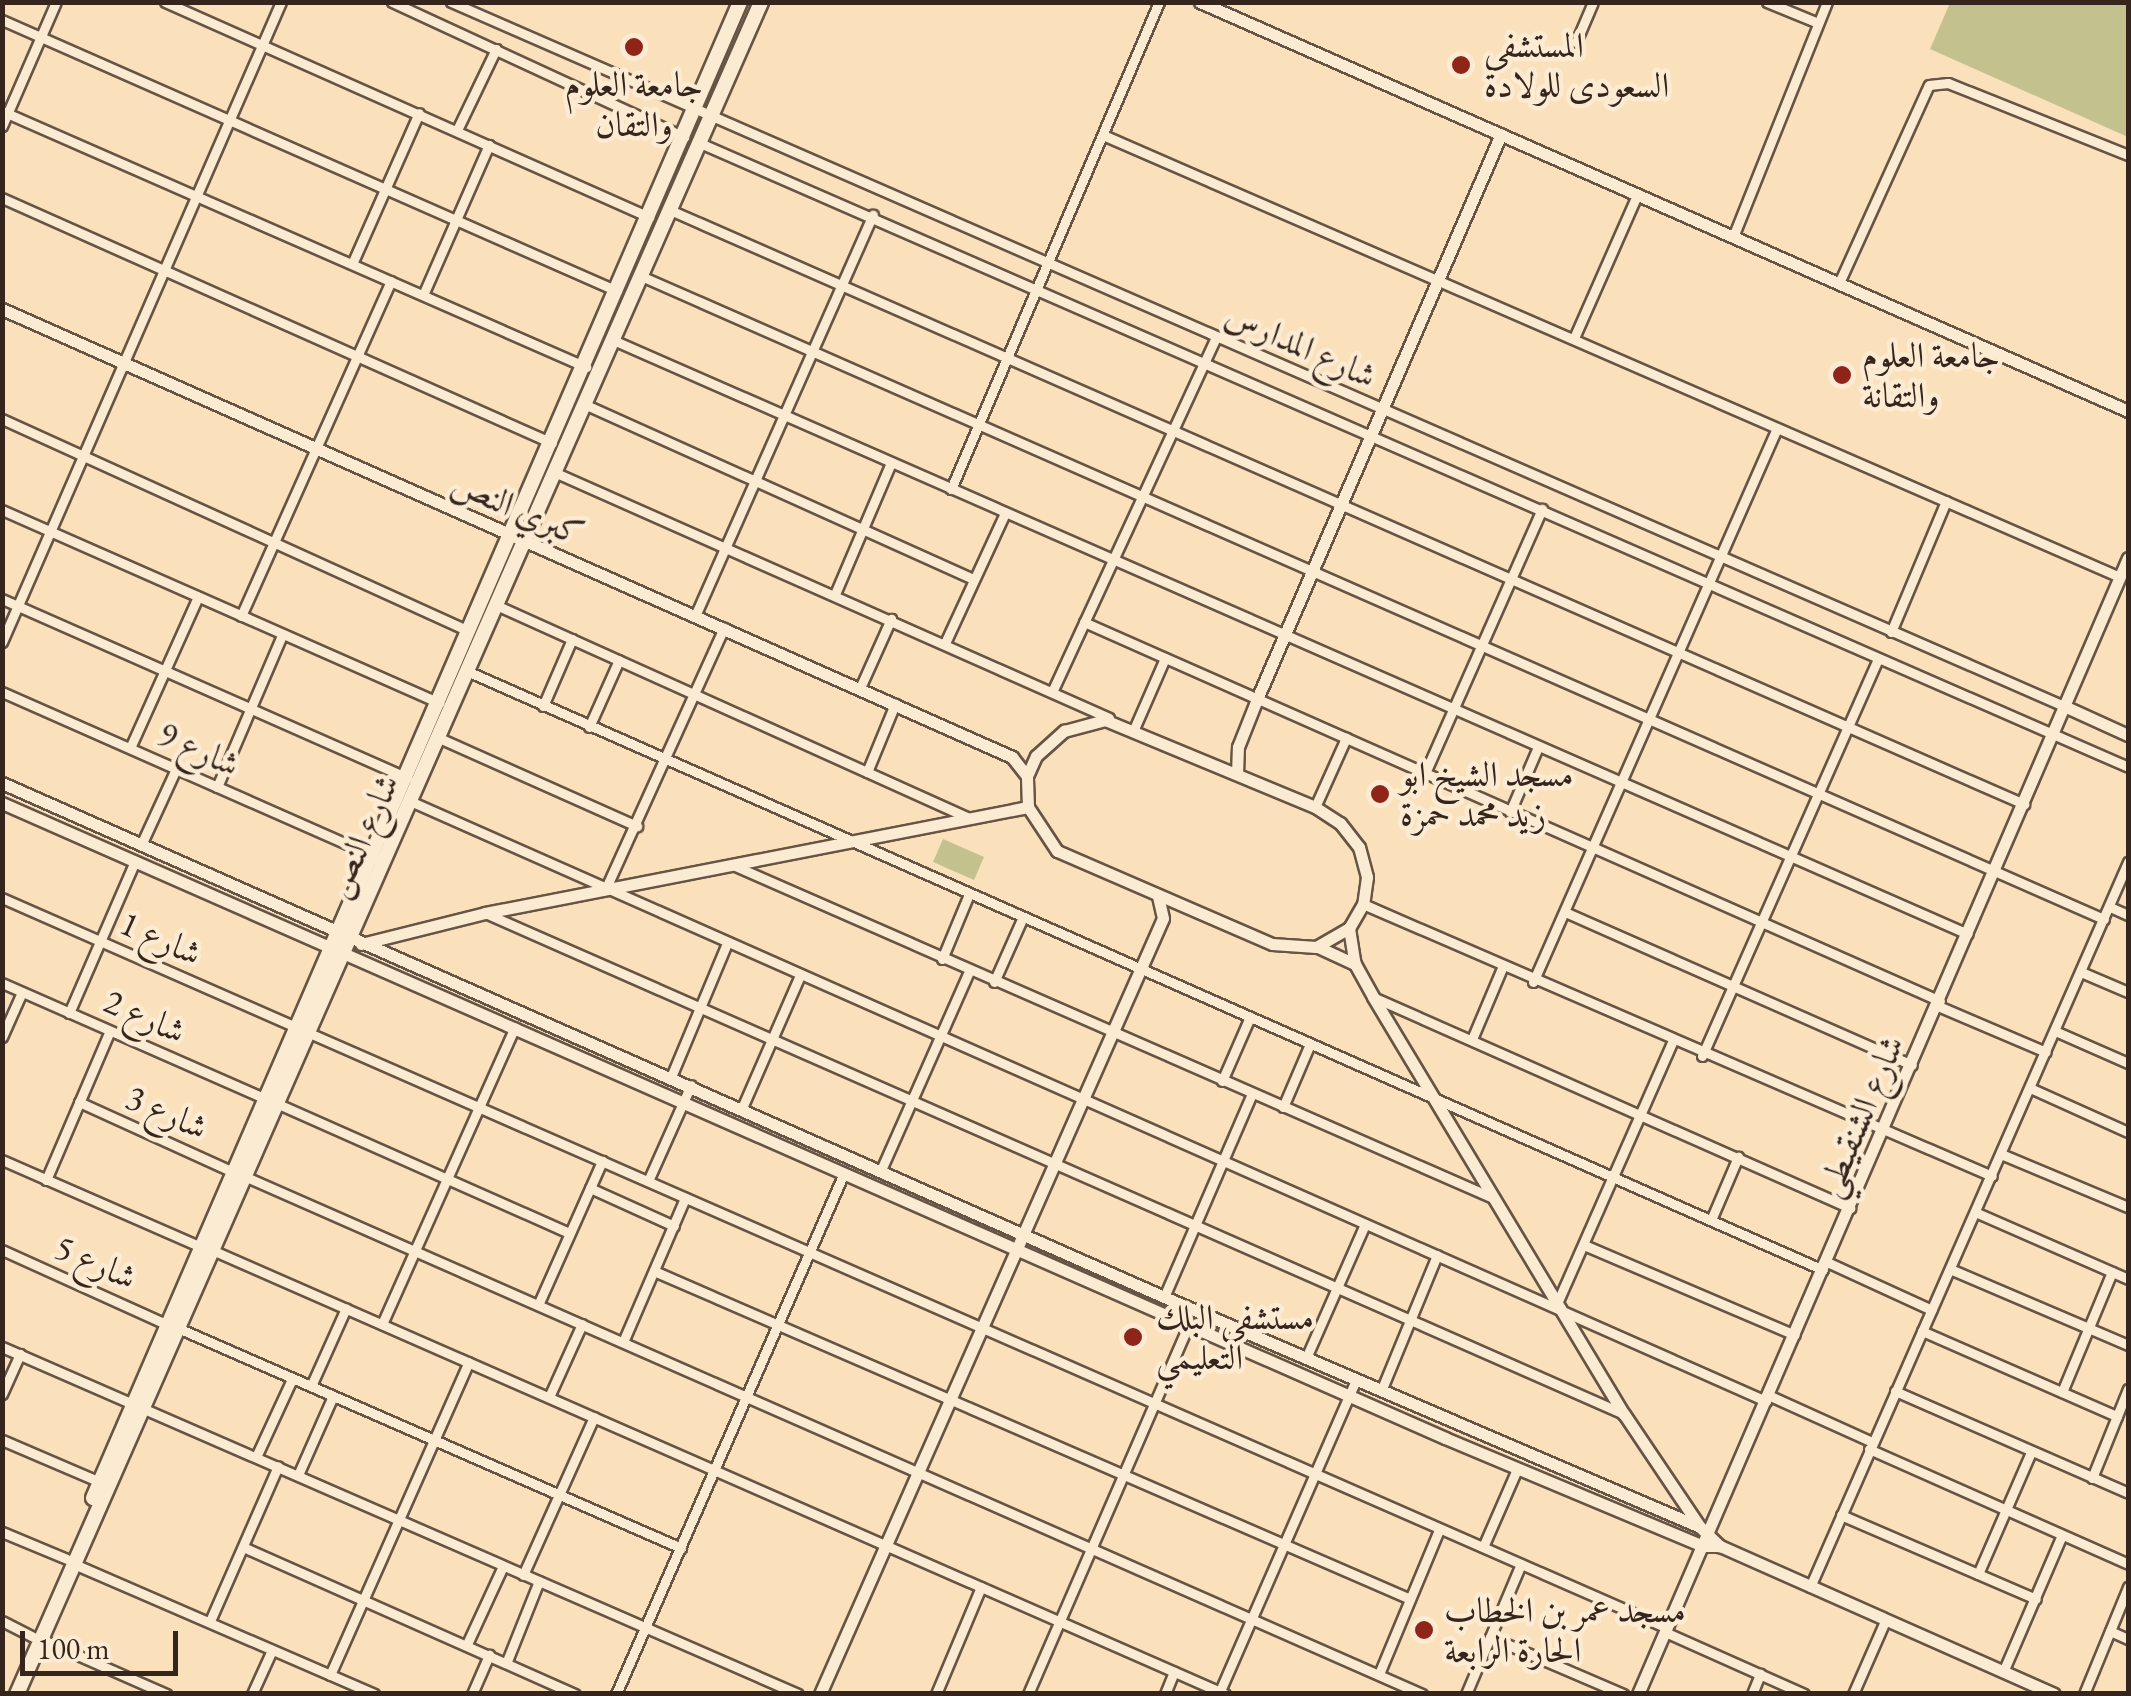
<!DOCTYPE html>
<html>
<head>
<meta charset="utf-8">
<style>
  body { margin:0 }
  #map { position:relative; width:2131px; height:1696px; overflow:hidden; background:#fae0bb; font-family:"EB Garamond",Amiri,serif }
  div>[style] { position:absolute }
  .green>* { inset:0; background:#c3c18d }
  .roads { filter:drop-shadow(2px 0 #665444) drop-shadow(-2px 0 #665444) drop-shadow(0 2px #665444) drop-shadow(0 -2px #665444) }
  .minor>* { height:9px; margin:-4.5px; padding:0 4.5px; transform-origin:4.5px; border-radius:4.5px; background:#fcebd3 }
  .tertiary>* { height:11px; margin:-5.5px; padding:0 5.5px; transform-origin:5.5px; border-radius:5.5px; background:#fcebd3 }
  .secondary>* { height:14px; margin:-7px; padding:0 7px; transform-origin:7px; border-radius:7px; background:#fcebd3 }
  .dots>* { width:28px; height:28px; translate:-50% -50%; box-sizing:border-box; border:5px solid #fcebd3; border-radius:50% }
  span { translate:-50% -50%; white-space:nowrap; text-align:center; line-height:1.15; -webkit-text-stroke:9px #fcebd3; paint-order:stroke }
  .poi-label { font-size:35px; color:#35251d }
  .left { translate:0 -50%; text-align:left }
  .street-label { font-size:35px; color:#35251d }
  .frame { position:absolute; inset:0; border:5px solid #35251d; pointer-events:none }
  .scale { position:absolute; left:20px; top:1631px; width:158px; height:45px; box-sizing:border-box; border:5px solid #35251d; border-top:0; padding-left:12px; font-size:30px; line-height:35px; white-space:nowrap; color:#35251d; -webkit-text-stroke:8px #fcebd3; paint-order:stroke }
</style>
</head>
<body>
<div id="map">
  <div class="green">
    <div style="clip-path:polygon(1950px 3px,2128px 3px,2128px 137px,1930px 49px)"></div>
    <div style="clip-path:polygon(943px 839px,984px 857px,974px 880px,933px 862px)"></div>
  </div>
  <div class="roads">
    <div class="minor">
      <div style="left:165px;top:2px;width:530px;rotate:23.95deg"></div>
      <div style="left:392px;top:2px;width:322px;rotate:24.8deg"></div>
      <div style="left:451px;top:2px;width:1760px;rotate:23.58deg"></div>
      <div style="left:1767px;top:2px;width:55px;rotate:22.4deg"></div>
      <div style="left:2px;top:20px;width:672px;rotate:23.78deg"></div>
      <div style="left:1576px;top:42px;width:43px;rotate:-67deg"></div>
      <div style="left:2px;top:111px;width:638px;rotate:23.67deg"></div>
      <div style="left:2px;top:126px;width:135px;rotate:-66.5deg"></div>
      <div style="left:457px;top:130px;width:90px;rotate:-64.3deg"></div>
      <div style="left:1103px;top:135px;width:1109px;rotate:23.49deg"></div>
      <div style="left:700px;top:143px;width:1558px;rotate:23.6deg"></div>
      <div style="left:2px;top:198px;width:602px;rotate:24.01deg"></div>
      <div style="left:670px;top:210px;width:1479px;rotate:23.69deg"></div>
      <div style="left:1733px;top:237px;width:253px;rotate:-68.2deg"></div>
      <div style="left:352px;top:264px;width:165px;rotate:-66.1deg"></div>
      <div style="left:641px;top:276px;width:1598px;rotate:23.73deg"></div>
      <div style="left:1839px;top:283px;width:217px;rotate:-65.6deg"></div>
      <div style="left:1929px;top:85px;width:19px;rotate:-6deg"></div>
      <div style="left:1948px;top:83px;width:194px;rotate:21.8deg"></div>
      <div style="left:423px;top:295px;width:164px;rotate:-66.3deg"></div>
      <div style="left:1574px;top:338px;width:156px;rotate:-66.2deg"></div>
      <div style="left:613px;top:340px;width:1479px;rotate:23.67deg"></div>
      <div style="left:584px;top:404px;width:427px;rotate:24.2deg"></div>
      <div style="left:2px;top:419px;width:513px;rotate:24.42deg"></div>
      <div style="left:554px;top:472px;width:607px;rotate:23.9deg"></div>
      <div style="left:951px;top:489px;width:530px;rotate:-66.87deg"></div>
      <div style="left:2px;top:510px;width:478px;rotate:23.8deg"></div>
      <div style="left:835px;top:594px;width:142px;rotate:-66.9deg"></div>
      <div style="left:2px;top:599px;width:443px;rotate:23.8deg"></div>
      <div style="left:496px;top:605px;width:519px;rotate:24.24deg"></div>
      <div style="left:241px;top:616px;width:367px;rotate:-65.9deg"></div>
      <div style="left:695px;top:616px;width:439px;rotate:-66.1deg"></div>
      <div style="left:1084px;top:622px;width:936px;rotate:23.88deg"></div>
      <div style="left:1891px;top:632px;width:142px;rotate:-67.2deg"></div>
      <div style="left:2px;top:642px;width:698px;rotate:-66.45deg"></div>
      <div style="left:945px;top:643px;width:143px;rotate:-65.2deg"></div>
      <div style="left:467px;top:671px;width:1482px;rotate:23.83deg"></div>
      <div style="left:860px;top:688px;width:76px;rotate:-65.8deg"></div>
      <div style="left:2px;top:692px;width:407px;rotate:23.8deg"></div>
      <div style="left:1052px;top:692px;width:391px;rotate:-65.2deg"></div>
      <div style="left:543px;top:706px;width:73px;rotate:-66.6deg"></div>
      <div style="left:589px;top:727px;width:73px;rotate:-65.9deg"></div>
      <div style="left:1134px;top:729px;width:77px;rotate:-66.4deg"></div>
      <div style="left:439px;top:738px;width:217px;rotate:24deg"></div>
      <div style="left:130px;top:748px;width:166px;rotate:-65.8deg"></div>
      <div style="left:867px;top:772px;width:74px;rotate:-67.6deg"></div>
      <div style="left:1425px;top:773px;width:289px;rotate:-66.1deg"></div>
      <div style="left:217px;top:787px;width:165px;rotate:-66.8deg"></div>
      <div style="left:410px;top:801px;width:1483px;rotate:23.87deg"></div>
      <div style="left:1315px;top:807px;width:76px;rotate:-65.8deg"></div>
      <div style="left:1510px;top:812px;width:71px;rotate:-66.7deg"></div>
      <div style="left:141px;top:845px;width:84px;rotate:-65.3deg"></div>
      <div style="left:735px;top:866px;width:828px;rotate:23.65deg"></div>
      <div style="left:605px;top:890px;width:288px;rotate:-65.6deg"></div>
      <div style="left:2px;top:898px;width:323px;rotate:23.7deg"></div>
      <div style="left:1363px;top:904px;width:685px;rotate:23.39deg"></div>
      <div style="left:2110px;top:907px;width:20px;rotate:24deg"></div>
      <div style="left:1565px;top:912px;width:379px;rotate:23.8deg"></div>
      <div style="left:485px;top:913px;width:1242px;rotate:23.74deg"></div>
      <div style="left:942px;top:959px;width:70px;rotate:-67.4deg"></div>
      <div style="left:2081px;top:972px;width:51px;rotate:23.1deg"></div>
      <div style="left:994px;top:982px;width:71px;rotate:-66deg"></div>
      <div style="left:1533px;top:982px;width:605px;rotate:-66.23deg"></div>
      <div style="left:2px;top:983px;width:288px;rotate:23.7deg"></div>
      <div style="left:1373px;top:997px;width:522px;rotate:23.86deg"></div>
      <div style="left:1938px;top:1006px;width:117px;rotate:23.1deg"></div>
      <div style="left:69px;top:1013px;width:166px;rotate:-66.5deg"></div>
      <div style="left:2055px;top:1031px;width:80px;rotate:23.7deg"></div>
      <div style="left:307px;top:1032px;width:1485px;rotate:23.66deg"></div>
      <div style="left:2px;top:1037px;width:49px;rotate:-66deg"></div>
      <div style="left:1472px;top:1039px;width:77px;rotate:-67.1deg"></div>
      <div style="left:1702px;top:1056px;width:434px;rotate:-66.1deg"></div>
      <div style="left:671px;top:1077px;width:145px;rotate:-67.3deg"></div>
      <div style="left:1222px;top:1081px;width:70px;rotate:-66.4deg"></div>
      <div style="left:2030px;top:1088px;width:107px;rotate:24.2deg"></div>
      <div style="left:79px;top:1102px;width:169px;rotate:24.4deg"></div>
      <div style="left:276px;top:1103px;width:321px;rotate:23.9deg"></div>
      <div style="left:1283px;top:1107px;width:69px;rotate:-66.8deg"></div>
      <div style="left:742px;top:1108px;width:145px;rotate:-66.4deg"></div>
      <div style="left:2001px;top:1154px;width:138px;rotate:22.7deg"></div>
      <div style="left:2px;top:1160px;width:217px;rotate:23.6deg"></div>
      <div style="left:881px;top:1170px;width:218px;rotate:-66.1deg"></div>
      <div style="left:244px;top:1176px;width:1287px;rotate:23.74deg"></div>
      <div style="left:46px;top:1180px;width:162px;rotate:-66.8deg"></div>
      <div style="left:648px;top:1181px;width:105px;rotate:-65.9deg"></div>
      <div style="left:590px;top:1188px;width:92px;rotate:24.3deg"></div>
      <div style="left:1975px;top:1212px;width:167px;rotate:23.6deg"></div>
      <div style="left:1711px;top:1220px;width:69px;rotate:-66.8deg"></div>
      <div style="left:1584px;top:1245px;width:229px;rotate:23.1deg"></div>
      <div style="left:2px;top:1250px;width:180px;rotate:24.3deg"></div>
      <div style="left:212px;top:1250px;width:1106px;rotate:23.67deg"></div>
      <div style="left:1827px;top:1262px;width:115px;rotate:24.6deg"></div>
      <div style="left:1950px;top:1269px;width:194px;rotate:23.1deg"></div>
      <div style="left:654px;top:1271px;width:824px;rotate:23.45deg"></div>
      <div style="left:1164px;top:1297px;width:221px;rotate:-66.6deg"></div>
      <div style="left:1558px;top:1301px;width:282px;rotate:-66.2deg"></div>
      <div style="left:538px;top:1305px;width:158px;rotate:-66deg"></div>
      <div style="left:382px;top:1324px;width:325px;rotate:-65.9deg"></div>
      <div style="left:178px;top:1328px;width:549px;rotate:23.62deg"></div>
      <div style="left:1922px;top:1331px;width:213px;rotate:23.6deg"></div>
      <div style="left:623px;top:1342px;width:157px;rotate:-66.7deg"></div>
      <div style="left:2px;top:1347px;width:868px;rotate:23.55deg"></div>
      <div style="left:1306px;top:1358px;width:146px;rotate:-66.2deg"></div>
      <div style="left:311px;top:1386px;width:85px;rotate:-65.8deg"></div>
      <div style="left:1381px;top:1391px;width:147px;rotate:-67.6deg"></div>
      <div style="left:1895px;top:1391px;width:254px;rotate:23.6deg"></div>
      <div style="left:2062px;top:1392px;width:130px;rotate:-67.4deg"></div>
      <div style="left:2px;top:1394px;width:44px;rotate:-65.8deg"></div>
      <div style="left:1768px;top:1395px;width:114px;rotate:24.3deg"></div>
      <div style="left:549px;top:1397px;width:80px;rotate:-65.7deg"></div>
      <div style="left:2px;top:1440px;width:107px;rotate:23.2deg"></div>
      <div style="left:1869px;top:1449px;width:283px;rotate:23.9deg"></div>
      <div style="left:256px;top:1457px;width:86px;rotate:-65.2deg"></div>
      <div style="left:298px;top:1475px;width:86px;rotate:-66.1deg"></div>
      <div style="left:2092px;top:1478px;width:96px;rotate:-68deg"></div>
      <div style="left:1841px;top:1515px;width:212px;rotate:23.3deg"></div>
      <div style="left:2px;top:1532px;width:70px;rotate:22.6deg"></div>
      <div style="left:243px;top:1547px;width:363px;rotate:23.9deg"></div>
      <div style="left:1483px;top:1547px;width:85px;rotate:-66.4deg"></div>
      <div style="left:74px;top:1564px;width:327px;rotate:23.4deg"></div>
      <div style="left:1978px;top:1574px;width:133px;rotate:-66.5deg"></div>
      <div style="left:523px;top:1575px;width:173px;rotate:-65.8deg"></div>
      <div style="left:1810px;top:1587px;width:792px;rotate:-66.32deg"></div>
      <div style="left:2px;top:1621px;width:34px;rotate:27deg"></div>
      <div style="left:210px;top:1621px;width:169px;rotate:-66.3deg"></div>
      <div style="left:2110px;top:1631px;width:20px;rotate:24deg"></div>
      <div style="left:1665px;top:1632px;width:152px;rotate:24deg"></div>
      <div style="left:1490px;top:1637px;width:145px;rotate:23.2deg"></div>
      <div style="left:41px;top:1639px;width:137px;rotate:23.7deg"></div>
      <div style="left:467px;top:1644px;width:86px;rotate:-65.2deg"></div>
      <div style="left:507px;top:1661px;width:86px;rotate:-68.2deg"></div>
      <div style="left:2003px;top:1672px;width:149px;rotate:-66.7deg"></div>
      <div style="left:1379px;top:1674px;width:156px;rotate:-67.4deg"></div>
      <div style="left:330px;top:1675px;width:342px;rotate:-66.1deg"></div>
      <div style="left:1220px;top:1691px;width:340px;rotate:-66.4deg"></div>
      <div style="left:252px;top:1694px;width:48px;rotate:-65.6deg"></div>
      <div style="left:472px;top:1694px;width:43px;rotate:-66.4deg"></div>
      <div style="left:616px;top:1694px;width:569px;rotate:-66.36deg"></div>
      <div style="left:936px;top:1694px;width:116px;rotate:-67.2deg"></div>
      <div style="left:1028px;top:1694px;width:404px;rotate:-66.5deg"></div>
      <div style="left:1165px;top:1694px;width:24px;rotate:-68deg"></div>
      <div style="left:1466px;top:1694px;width:141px;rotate:-67.1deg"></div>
      <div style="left:1752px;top:1694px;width:22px;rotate:-68deg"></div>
      <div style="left:1853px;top:1694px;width:80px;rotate:-66.3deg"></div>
      <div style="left:2084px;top:1694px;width:116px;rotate:-67.6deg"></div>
    </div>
    <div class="tertiary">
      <div style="left:1200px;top:2px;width:1014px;rotate:23.78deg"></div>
      <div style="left:2px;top:309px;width:1105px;rotate:23.92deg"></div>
      <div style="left:1012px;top:757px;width:24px;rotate:52deg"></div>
      <div style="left:2064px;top:706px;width:70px;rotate:24.4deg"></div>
      <div style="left:1105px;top:720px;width:227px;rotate:22.5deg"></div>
      <div style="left:1315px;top:807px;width:30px;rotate:33deg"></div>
      <div style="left:1340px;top:823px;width:31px;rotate:52deg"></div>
      <div style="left:1359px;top:847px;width:31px;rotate:75deg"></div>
      <div style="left:1367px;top:877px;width:27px;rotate:98deg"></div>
      <div style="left:1363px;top:904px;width:28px;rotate:120deg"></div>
      <div style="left:1349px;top:928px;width:38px;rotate:150deg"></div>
      <div style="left:1316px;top:947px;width:44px;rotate:-176.1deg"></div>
      <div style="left:1272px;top:944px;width:234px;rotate:-156.6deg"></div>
      <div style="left:1057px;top:851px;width:53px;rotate:-123.4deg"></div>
      <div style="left:1028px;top:807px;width:31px;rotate:-92deg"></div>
      <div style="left:1027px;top:776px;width:22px;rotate:-66deg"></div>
      <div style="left:1036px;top:756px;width:38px;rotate:-42deg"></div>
      <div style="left:1064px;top:731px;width:42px;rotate:-15deg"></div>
      <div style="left:1237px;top:774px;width:27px;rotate:-88deg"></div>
      <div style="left:1238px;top:747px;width:52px;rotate:-68.4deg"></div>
      <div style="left:1257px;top:699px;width:615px;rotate:-66.64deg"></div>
      <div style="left:2px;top:783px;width:1271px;rotate:23.86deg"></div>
      <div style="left:1164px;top:1297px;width:583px;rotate:23.22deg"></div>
      <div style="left:1700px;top:1527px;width:28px;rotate:44deg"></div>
      <div style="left:2px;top:803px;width:1577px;rotate:23.75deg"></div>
      <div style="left:1445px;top:1438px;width:280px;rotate:22.7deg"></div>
      <div style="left:1703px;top:1546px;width:17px"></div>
      <div style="left:1720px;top:1546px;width:365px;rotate:23.9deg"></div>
      <div style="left:1349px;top:928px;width:36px;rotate:81deg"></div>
      <div style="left:1355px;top:964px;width:38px;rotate:61deg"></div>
      <div style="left:1373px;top:997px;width:487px;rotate:59deg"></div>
      <div style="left:1624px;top:1414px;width:136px;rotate:56.1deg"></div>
      <div style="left:361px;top:944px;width:128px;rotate:-14deg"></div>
      <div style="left:485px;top:913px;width:553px;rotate:-11.05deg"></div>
      <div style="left:1318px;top:947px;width:41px;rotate:24.7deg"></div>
      <div style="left:820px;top:1694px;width:848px;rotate:-66.15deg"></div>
      <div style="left:1163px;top:918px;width:22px;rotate:-103deg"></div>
      <div style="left:1638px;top:1694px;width:1237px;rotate:-66.67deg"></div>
    </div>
    <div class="secondary">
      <div style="left:93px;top:1498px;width:1630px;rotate:-66.61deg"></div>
      <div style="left:17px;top:1694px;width:1848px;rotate:-66.26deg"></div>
    </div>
  </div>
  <div class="dots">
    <div style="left:634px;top:47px;background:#8f2418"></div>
    <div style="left:1461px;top:65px;background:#8f2418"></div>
    <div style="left:1842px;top:375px;background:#8f2418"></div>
    <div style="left:1380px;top:794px;background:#8f2418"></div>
    <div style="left:1133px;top:1337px;background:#8f2418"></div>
    <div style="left:1424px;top:1630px;background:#8f2418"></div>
  </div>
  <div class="poi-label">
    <span class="left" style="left:1484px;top:65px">المستشفى<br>السعودى للولادة</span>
    <span style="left:634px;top:104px">جامعة العلوم<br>والتقان</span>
    <span class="left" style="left:1862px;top:375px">جامعة العلوم<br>والتقانة</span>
    <span class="left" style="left:1400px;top:794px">مسجد الشيخ ابو<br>زيد محمد حمزة</span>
    <span class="left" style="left:1156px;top:1337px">مستشفى البلك<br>التعليمي</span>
    <span class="left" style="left:1444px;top:1630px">مسجد عمر بن الخطاب<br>الحارة الرابعة</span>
  </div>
  <div class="street-label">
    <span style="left:1301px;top:345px;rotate:24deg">شارع المدارس</span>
    <span style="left:518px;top:508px;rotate:23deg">كبري النص</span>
    <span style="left:199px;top:749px;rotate:24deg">شارع 9</span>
    <span style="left:362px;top:836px;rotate:-66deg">شارع النص</span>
    <span style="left:161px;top:938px;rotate:24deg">شارع 1</span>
    <span style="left:145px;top:1016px;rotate:24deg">شارع 2</span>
    <span style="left:167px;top:1112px;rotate:24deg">شارع 3</span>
    <span style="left:1860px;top:1116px;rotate:-67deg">شارع الشنقيطي</span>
    <span style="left:96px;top:1262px;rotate:24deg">شارع 5</span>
  </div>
  <div class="frame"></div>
  <div class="scale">100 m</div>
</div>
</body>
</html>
